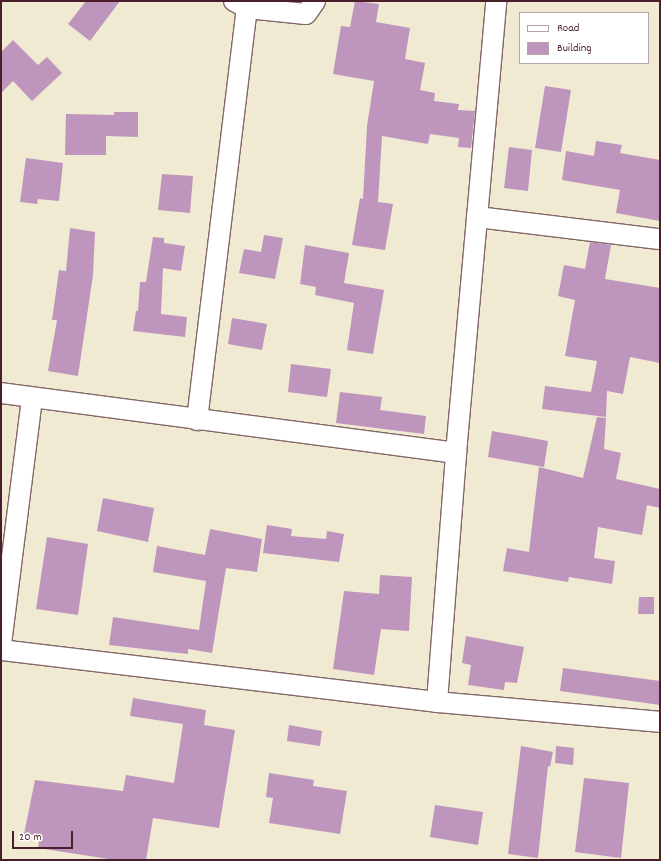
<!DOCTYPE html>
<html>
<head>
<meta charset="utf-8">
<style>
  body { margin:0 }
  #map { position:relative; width:661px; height:861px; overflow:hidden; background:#f1ead3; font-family:Dekko,sans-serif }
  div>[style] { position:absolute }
  .building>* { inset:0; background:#be95bc }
  .roads { filter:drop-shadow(1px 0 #846666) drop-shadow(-1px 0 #846666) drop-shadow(0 1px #846666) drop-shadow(0 -1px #846666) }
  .minor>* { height:20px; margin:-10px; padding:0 10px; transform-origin:10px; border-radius:10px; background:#fff }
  span { translate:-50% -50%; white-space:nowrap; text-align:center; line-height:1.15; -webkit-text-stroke:3.5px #fff; paint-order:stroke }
  .frame { position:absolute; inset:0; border:2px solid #4a1f2b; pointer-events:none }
  .legend { position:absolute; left:519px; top:12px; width:130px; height:52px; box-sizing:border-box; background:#fff; border:1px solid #b7a5aa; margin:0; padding:5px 7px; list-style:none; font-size:12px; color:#4a1f2b }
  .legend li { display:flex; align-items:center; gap:8px; height:20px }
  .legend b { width:20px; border:1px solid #b7a5aa }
  .scale { position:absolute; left:12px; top:831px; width:61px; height:18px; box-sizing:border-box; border:2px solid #4a1f2b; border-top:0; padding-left:5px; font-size:12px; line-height:14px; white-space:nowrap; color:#4a1f2b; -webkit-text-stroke:3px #fff; paint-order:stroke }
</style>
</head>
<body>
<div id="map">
  <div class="building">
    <div style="clip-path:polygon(86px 1px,120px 1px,90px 41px,68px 24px)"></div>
    <div style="clip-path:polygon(355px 1px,379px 4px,376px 22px,410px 28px,405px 59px,425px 63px,420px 90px,435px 93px,434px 101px,459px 104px,458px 110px,475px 111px,471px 148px,458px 147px,459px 138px,430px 134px,428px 144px,382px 136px,378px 202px,393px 204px,385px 250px,352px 245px,360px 198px,363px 199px,367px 126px,374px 81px,333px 74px,341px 26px,350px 27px)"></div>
    <div style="clip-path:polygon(13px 40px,38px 65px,47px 57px,62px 73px,32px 101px,13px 81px,1px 93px,1px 52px)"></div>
    <div style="clip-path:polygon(545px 86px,571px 90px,561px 152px,535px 148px)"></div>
    <div style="clip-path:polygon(114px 112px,138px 112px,138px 137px,106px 136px,106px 155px,65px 155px,66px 114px,114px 115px)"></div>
    <div style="clip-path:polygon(596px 141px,622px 145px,620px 153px,660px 160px,660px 221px,616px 213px,620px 190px,562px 180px,566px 151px,594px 156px)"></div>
    <div style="clip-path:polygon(509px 147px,532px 150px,528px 191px,504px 188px)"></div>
    <div style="clip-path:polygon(26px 158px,63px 163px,59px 201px,38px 199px,37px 204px,20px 202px)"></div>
    <div style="clip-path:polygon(162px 174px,193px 176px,190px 213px,158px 210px)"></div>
    <div style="clip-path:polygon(70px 228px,95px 232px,93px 275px,78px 376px,48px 371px,57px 320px,52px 320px,59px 270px,66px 271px)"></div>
    <div style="clip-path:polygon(264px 235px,283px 238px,275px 279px,239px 273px,244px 249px,261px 252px)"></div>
    <div style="clip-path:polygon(153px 237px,164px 238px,164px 243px,185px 246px,181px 271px,163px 268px,161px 314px,187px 317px,185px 337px,133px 331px,136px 311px,138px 311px,140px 282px,146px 282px)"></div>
    <div style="clip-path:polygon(590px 242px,611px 245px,605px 279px,660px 288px,660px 363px,630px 357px,623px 394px,607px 391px,606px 417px,542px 409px,545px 386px,591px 392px,597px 361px,565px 356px,575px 300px,558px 296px,564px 265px,585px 269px)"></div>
    <div style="clip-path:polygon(305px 245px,349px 253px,344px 283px,384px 290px,373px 354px,347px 350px,354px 303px,315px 295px,316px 287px,300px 284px)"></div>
    <div style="clip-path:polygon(232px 318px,267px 324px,262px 350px,228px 344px)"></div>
    <div style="clip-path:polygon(291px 364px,331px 369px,327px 397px,288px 392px)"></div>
    <div style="clip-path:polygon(340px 392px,382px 397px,380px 410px,426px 416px,424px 434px,336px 423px)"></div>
    <div style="clip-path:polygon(597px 417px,606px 418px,604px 449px,621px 453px,616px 479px,660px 489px,660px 508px,647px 505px,642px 535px,598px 527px,594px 558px,615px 561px,612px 584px,569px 577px,568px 582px,503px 571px,507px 548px,529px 552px,539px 467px,583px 478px)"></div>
    <div style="clip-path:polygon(492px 431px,548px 441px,544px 467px,488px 457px)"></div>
    <div style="clip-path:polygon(103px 498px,154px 508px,148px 542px,97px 531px)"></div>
    <div style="clip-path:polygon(267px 525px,292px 529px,291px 536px,326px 539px,327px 531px,344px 534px,339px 562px,263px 553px)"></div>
    <div style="clip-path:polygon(210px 529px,262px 539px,257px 572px,226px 568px,212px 653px,188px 649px,188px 654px,109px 645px,113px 617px,199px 630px,206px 581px,153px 572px,157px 546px,205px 555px)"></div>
    <div style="clip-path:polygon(47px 537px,88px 544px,78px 615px,36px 609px)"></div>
    <div style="clip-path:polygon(380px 575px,412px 577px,409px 631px,381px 629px,374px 675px,333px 669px,344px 591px,379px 594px)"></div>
    <div style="clip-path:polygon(639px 597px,654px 597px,654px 614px,638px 614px)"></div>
    <div style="clip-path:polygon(466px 636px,524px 647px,517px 683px,505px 682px,504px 690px,468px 685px,471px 665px,462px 663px)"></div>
    <div style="clip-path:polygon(563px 668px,660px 681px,660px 705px,560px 691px)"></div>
    <div style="clip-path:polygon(133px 698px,206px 710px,204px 725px,235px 730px,219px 828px,153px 818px,146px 860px,115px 860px,38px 848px,40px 836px,24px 834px,35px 780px,123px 791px,126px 775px,174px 783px,183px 724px,130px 716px)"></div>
    <div style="clip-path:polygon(289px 725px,322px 731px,320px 746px,287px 741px)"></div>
    <div style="clip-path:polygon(521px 746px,553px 752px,550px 767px,548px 766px,538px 858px,508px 854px)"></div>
    <div style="clip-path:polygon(556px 746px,574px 748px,573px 765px,555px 763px)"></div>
    <div style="clip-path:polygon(269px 773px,314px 780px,313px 786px,347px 791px,340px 834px,269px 823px,273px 798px,266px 797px)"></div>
    <div style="clip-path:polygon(584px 778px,629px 783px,621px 858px,575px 852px)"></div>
    <div style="clip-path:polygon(435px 805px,483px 812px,478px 845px,430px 837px)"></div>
  </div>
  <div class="roads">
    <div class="minor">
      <div style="left:234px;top:1px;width:15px;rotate:28deg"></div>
      <div style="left:247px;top:8px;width:59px;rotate:5.8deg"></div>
      <div style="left:306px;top:14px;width:16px;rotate:-55deg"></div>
      <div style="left:477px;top:217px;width:184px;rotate:6.9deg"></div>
      <div style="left:1px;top:393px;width:459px;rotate:7.5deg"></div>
      <div style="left:197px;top:420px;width:415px;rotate:-83.1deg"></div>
      <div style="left:1px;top:644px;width:248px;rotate:-82.8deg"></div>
      <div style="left:1px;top:650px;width:439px;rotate:6.8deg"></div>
      <div style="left:437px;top:702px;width:224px;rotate:5.1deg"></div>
      <div style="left:437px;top:702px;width:250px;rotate:-85.6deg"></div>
      <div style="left:456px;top:453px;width:454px;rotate:-84.9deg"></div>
    </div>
  </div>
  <div class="frame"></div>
  <ul class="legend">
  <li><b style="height:5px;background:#fff"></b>Road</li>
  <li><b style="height:11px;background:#be95bc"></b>Building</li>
  </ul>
  <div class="scale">20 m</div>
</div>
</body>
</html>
